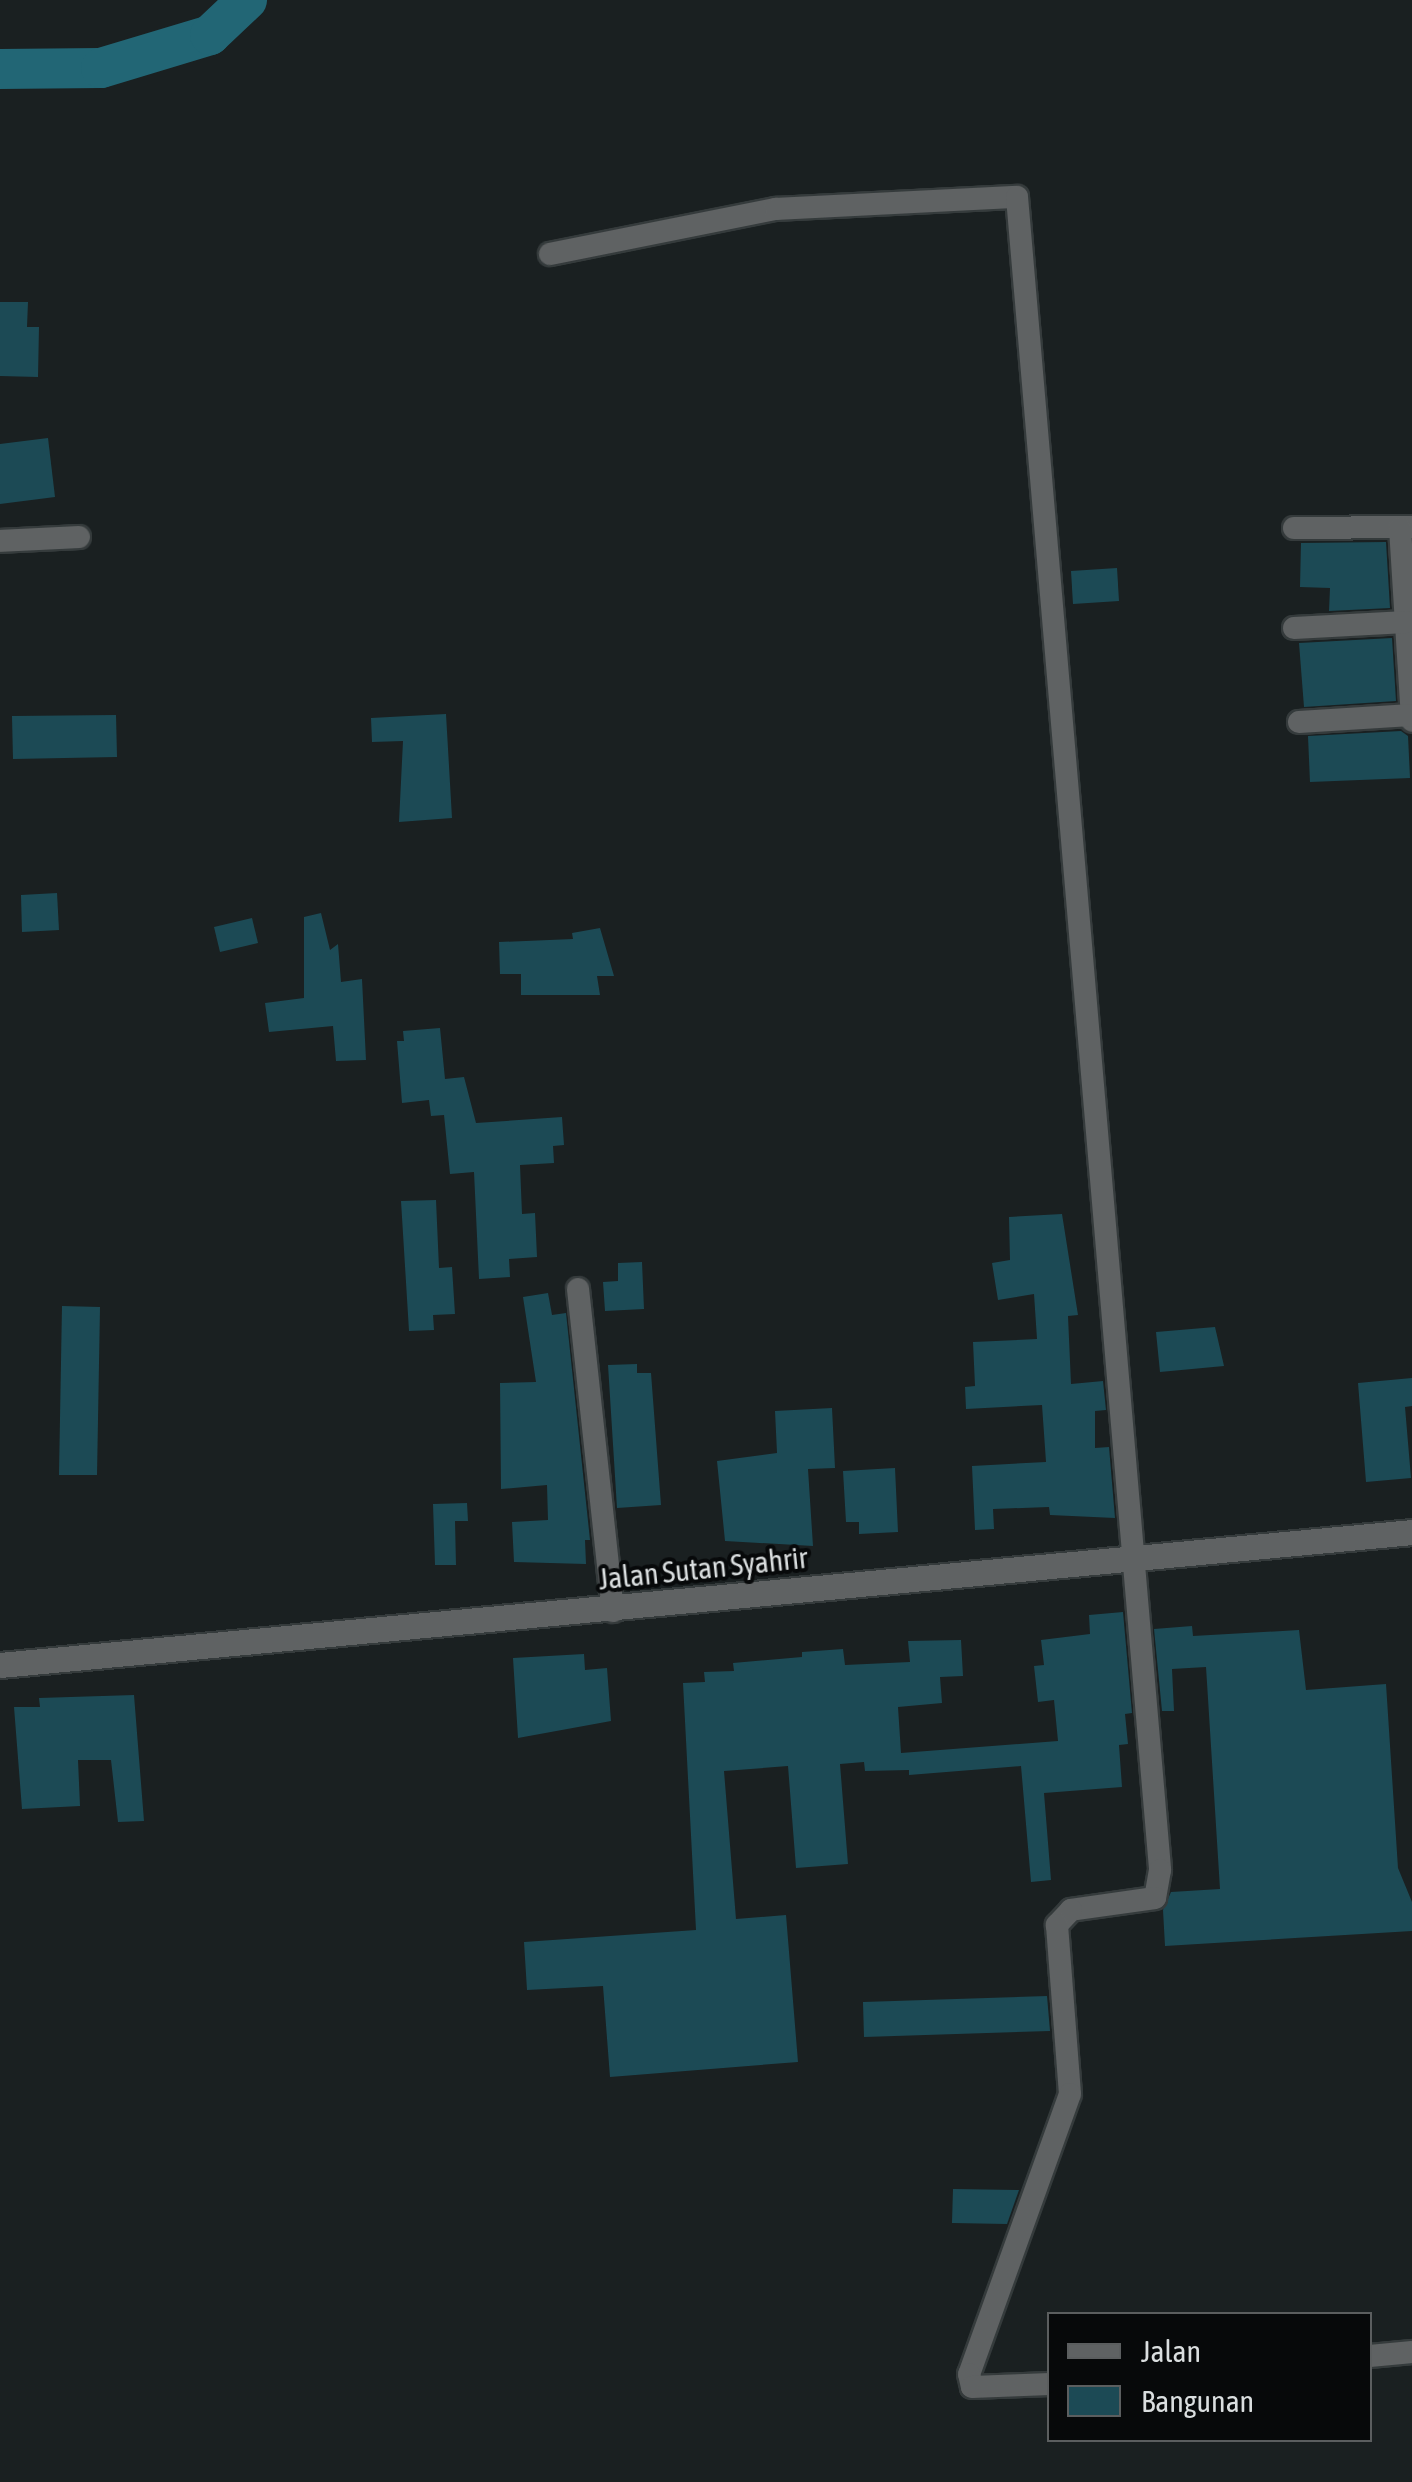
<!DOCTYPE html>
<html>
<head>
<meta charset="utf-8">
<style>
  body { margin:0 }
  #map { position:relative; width:1412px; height:2482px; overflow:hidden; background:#1a2021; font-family:"Asap Condensed",sans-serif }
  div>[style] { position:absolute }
  .river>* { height:40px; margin:-20px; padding:0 20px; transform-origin:20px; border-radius:20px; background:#226675 }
  .building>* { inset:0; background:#1c4a55 }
  .roads { filter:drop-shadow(2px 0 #353b3c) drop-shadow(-2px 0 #353b3c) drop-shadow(0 2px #353b3c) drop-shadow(0 -2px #353b3c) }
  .minor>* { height:22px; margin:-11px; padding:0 11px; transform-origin:11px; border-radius:11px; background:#5f6263 }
  .tertiary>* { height:25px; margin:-12.5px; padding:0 12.5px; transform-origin:12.5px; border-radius:12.5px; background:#5f6263 }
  span { translate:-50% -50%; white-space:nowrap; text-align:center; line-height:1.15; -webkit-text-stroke:8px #07090a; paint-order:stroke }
  .street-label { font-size:30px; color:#dadedf }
  .legend { position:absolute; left:1047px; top:2312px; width:325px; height:130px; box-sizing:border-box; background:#07090a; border:2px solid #5b5e5f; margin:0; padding:12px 18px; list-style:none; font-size:30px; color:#dadedf }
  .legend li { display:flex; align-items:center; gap:20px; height:50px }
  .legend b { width:50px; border:2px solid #5b5e5f }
</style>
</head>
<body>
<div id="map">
  <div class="river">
    <div style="left:0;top:69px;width:101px;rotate:-0.6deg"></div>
    <div style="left:101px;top:68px;width:114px;rotate:-16.8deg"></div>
    <div style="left:210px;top:35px;width:51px;rotate:-43.4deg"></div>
  </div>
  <div class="building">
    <div style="clip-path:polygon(0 302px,28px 302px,27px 327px,39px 327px,38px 377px,0 376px)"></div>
    <div style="clip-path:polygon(48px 438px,55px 497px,0 504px,0 444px)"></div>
    <div style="clip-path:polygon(1386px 542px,1390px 608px,1329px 611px,1330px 588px,1300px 587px,1301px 543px)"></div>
    <div style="clip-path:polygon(1117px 568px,1119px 601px,1073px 604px,1071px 571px)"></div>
    <div style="clip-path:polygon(1392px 638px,1396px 701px,1304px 707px,1299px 643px)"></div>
    <div style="clip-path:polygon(446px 714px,452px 818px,399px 822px,403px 741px,372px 742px,371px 718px)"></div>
    <div style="clip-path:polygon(116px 715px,117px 757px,13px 759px,12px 716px)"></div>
    <div style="clip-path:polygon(1401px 731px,1408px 736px,1410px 778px,1310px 782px,1308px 736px)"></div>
    <div style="clip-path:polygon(57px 893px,59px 930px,22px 932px,21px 895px)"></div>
    <div style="clip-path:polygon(321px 913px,330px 950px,338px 944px,341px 982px,362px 979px,366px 1060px,336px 1061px,333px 1026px,269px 1032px,265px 1003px,304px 998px,304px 917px)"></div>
    <div style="clip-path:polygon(252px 918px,258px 943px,220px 952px,214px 927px)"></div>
    <div style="clip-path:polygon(600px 928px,614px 976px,597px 976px,600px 995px,521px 995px,521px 974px,500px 974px,499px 942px,573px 939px,572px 933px)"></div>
    <div style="clip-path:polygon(440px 1028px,445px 1079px,464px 1077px,476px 1123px,562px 1117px,564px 1145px,553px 1146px,554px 1163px,520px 1165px,522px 1214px,535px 1213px,537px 1257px,509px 1259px,510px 1277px,479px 1279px,474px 1172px,450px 1174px,444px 1115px,431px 1116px,429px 1100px,402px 1103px,397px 1041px,404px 1041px,403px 1031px)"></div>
    <div style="clip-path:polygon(436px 1200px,439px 1268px,452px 1267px,455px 1314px,433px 1315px,434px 1330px,409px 1331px,401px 1201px)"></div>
    <div style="clip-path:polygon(1062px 1214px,1078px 1315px,1068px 1316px,1071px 1384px,1103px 1381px,1106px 1410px,1095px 1411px,1095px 1448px,1109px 1447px,1115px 1518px,1050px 1515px,1049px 1507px,993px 1509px,994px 1529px,975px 1530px,972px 1466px,1046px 1462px,1042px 1405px,966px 1409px,965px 1387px,975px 1386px,973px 1342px,1037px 1339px,1034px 1294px,998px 1300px,992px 1263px,1010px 1260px,1009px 1217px)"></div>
    <div style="clip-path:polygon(642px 1262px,644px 1309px,605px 1311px,603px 1282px,618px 1281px,618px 1263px)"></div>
    <div style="clip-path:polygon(548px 1293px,552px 1315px,566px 1313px,590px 1540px,585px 1540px,586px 1564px,514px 1562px,512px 1522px,548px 1520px,547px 1485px,501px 1489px,500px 1383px,536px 1382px,523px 1297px)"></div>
    <div style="clip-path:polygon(62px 1306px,100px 1307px,97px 1475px,59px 1475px)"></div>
    <div style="clip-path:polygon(1215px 1327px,1224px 1366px,1160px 1372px,1156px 1332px)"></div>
    <div style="clip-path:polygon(637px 1364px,637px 1373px,651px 1373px,661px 1505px,617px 1508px,608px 1365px)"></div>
    <div style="clip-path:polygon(1412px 1378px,1412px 1406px,1405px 1407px,1411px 1478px,1366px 1482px,1358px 1383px)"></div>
    <div style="clip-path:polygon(832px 1408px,835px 1468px,808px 1469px,813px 1546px,725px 1541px,717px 1461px,777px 1453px,775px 1411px)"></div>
    <div style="clip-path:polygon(895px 1468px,898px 1532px,859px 1534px,859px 1522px,846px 1522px,843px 1471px)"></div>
    <div style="clip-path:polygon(467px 1503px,468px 1521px,455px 1521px,456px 1565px,435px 1565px,433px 1504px)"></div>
    <div style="clip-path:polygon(1123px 1612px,1132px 1713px,1125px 1714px,1128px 1744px,1119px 1745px,1122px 1787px,1044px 1793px,1051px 1880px,1031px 1882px,1021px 1766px,909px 1775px,909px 1770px,865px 1771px,864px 1762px,840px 1764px,848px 1864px,796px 1868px,788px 1766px,724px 1771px,736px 1919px,786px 1915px,798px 2062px,610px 2077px,603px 1986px,527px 1990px,524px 1942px,696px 1930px,683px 1683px,705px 1682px,704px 1672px,734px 1671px,733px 1663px,802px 1657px,802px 1652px,843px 1649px,845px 1665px,910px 1662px,908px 1641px,961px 1640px,963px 1676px,940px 1677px,942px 1703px,898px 1707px,901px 1753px,1058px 1741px,1054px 1700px,1038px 1702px,1034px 1666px,1044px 1665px,1041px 1640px,1090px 1634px,1089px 1615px)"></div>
    <div style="clip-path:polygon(1192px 1626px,1193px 1636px,1299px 1630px,1306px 1690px,1386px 1684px,1398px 1868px,1412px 1902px,1412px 1931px,1165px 1946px,1163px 1910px,1171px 1892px,1220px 1889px,1206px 1667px,1172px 1669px,1174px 1711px,1162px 1711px,1154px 1629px)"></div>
    <div style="clip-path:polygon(584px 1654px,585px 1670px,607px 1668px,611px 1721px,518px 1738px,513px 1658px)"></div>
    <div style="clip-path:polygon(134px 1695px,144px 1821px,118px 1822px,111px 1760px,78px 1760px,80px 1806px,22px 1809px,14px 1707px,40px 1707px,39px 1698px)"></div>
    <div style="clip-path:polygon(1047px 1996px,1050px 2031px,864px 2037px,863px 2002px)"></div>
    <div style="clip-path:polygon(953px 2189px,1019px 2190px,1007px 2224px,952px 2223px)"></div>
  </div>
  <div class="roads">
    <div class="minor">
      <div style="left:550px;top:254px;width:230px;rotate:-11.3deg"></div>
      <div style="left:776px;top:209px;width:241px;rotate:-2.9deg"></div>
      <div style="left:1017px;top:197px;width:1679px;rotate:85.11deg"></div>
      <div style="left:1160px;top:1870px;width:28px;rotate:100deg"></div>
      <div style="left:1155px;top:1898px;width:85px;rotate:171.9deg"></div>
      <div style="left:1071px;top:1910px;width:21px;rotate:133deg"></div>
      <div style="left:1057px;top:1925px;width:169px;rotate:85.6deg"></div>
      <div style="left:1070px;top:2094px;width:298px;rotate:109.8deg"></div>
      <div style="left:969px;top:2374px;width:13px;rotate:77deg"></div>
      <div style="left:972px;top:2387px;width:78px;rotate:-2.2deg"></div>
      <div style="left:1294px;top:528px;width:118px;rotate:-0.5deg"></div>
      <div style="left:1400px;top:528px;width:193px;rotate:86.4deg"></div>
      <div style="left:0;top:541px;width:79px;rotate:-2.9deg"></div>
      <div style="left:1294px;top:628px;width:112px;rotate:-3.1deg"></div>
      <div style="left:1299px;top:722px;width:112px;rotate:-3.6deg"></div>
      <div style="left:578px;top:1289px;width:324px;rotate:83.8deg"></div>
      <div style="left:1370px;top:2356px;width:42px;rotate:-5.4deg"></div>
    </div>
    <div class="tertiary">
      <div style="left:0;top:1665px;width:1418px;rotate:-5.38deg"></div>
    </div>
  </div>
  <div class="street-label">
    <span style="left:703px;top:1568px;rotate:-6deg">Jalan Sutan Syahrir</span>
  </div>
  <ul class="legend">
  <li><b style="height:12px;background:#5f6263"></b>Jalan</li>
  <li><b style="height:28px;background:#1c4a55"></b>Bangunan</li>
  </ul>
</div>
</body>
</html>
